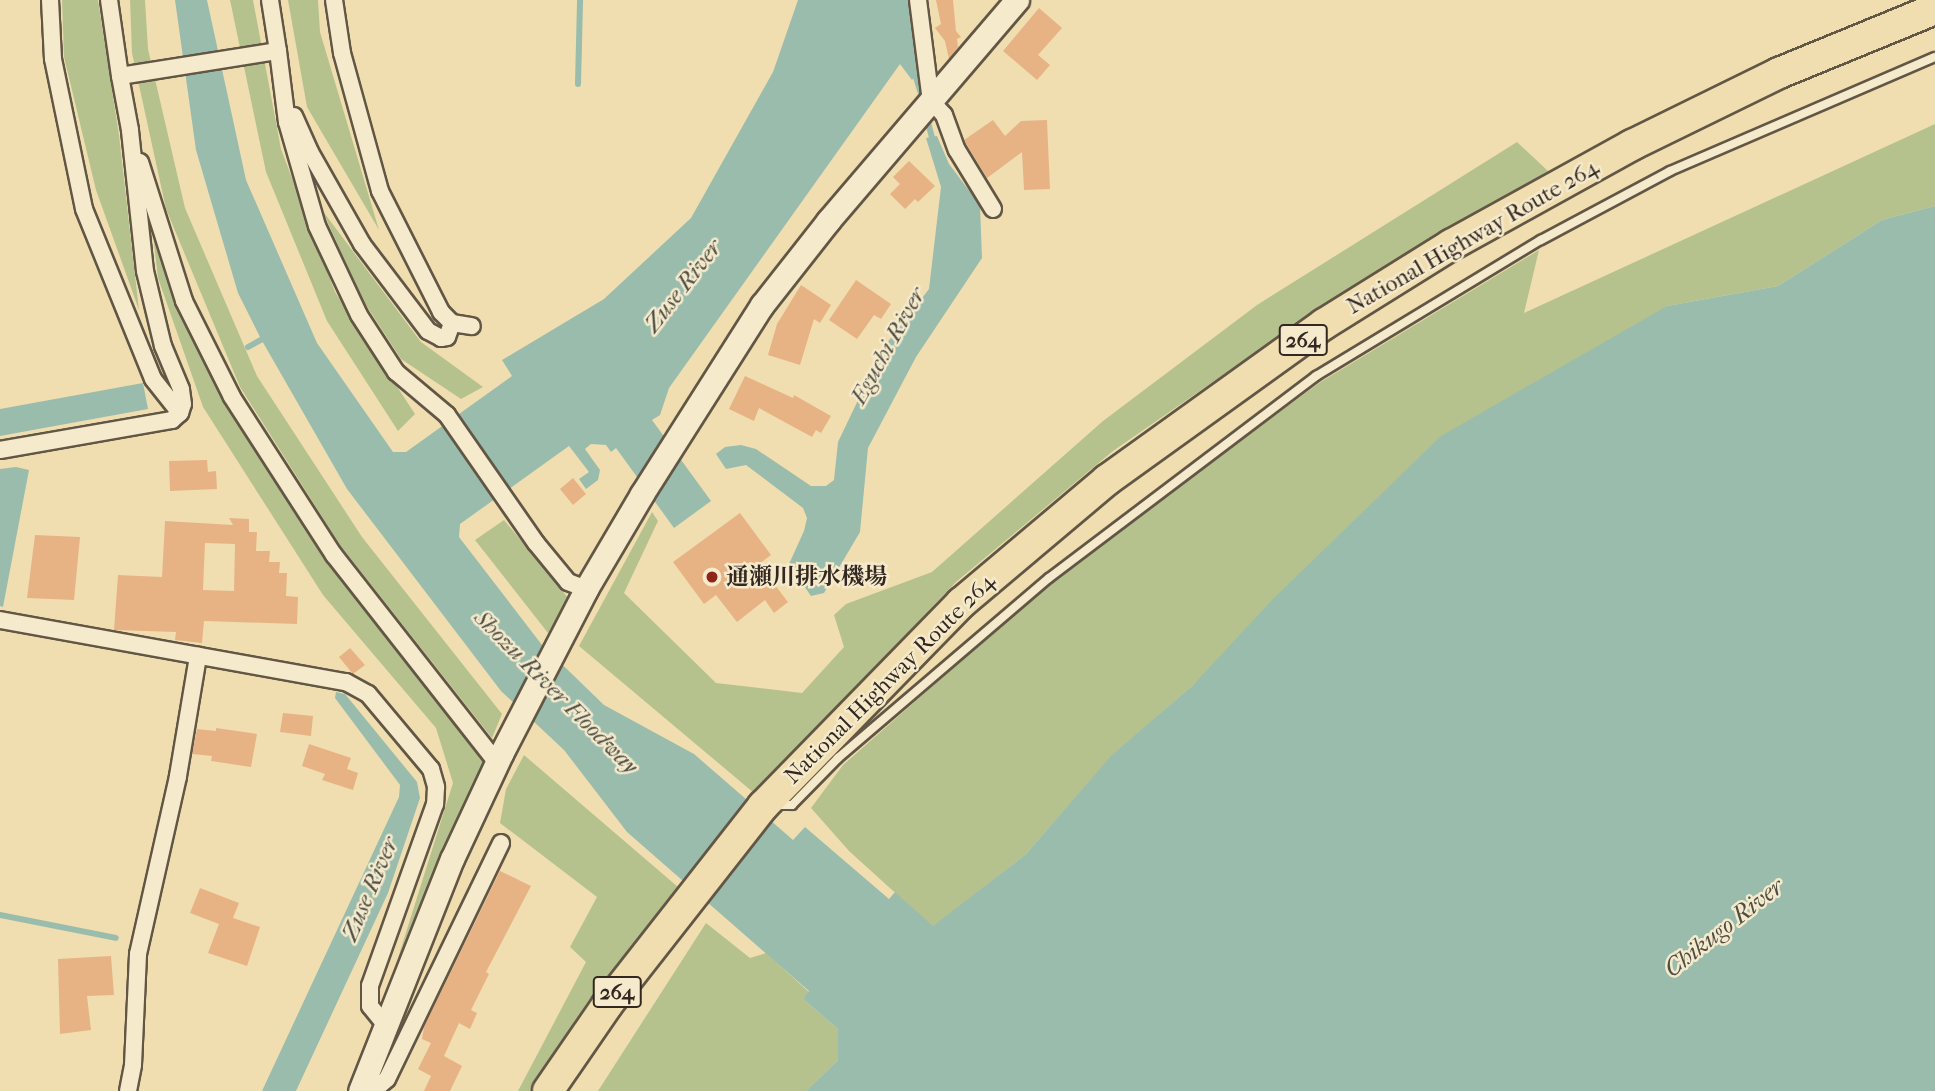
<!DOCTYPE html>
<html>
<head>
<meta charset="utf-8">
<style>
  body { margin:0 }
  #map { position:relative; width:1935px; height:1091px; overflow:hidden; background:#f0deb0; font-family:"IM FELL French Canon","Noto Serif JP",serif }
  div>[style] { position:absolute }
  .green>* { inset:0; background:#b6c28e }
  .water>* { inset:0; background:#9abcad }
  .stream>* { height:6px; margin:-3px; padding:0 3px; transform-origin:3px; border-radius:3px; background:#9abcad }
  .building>* { inset:0; background:#e7b385 }
  .roads { filter:drop-shadow(2px 0 #625645) drop-shadow(-2px 0 #625645) drop-shadow(0 2px #625645) drop-shadow(0 -2px #625645) }
  .lane>* { height:8px; margin:-4px; padding:0 4px; transform-origin:4px; border-radius:4px; background:#f5eacc }
  .street>* { height:16px; margin:-8px; padding:0 8px; transform-origin:8px; border-radius:8px; background:#f5eacc }
  .secondary>* { height:23px; margin:-11.5px; padding:0 11.5px; transform-origin:11.5px; border-radius:11.5px; background:#f5eacc }
  .highway>* { height:30px; margin:-15px; padding:0 15px; transform-origin:15px; border-radius:15px; background:#f0deb0 }
  .dots>* { width:19px; height:19px; translate:-50% -50%; box-sizing:border-box; border:4px solid #f5eacc; border-radius:50% }
  span { translate:-50% -50%; white-space:nowrap; text-align:center; line-height:1.15; -webkit-text-stroke:5px #f5eacc; paint-order:stroke }
  .shield-label span { padding:2px 5px; background:#f5eacc; border:2px solid; border-radius:5px; -webkit-text-stroke-width:0 }
  .shield-label { font-size:21px; color:#332821; font-weight:700 }
  .street-label { font-size:23px; color:#332821 }
  .poi-label { font-size:23px; color:#332821; font-weight:700 }
  .left { translate:0 -50%; text-align:left }
  .water-label { font-size:24px; color:#4d4d44; font-style:italic }
</style>
</head>
<body>
<div id="map">
  <div class="green">
    <div style="clip-path:polygon(62px 0,98px 0,119px 135px,139px 310px,96px 190px,64px 57px)"></div>
    <div style="clip-path:polygon(130px 0,145px 0,148px 49px,185px 208px,257px 376px,362px 537px,502px 714px,492px 738px,340px 545px,240px 387px,166px 209px,132px 53px)"></div>
    <div style="clip-path:polygon(230px 0,253px 0,281px 149px,335px 292px,415px 414px,398px 431px,327px 321px,266px 172px)"></div>
    <div style="clip-path:polygon(288px 0,318px 0,320px 32px,379px 230px,307px 107px)"></div>
    <div style="clip-path:polygon(1935px 124px,1935px 206px,1882px 220px,1778px 286px,1667px 306px,1193px 685px,1111px 757px,1026px 854px,933px 927px,849px 851px,811px 808px,843px 765px,1052px 581px,1319px 383px,1539px 250px,1524px 313px)"></div>
    <div style="clip-path:polygon(1517px 142px,1548px 171px,1308px 316px,1113px 451px,956px 582px,754px 793px,579px 646px,652px 512px,658px 521px,624px 593px,716px 683px,802px 693px,844px 647px,834px 615px,846px 604px,932px 572px,1103px 421px,1257px 305px)"></div>
    <div style="clip-path:polygon(322px 210px,421px 342px,483px 387px,461px 399px,401px 359px,364px 302px)"></div>
    <div style="clip-path:polygon(152px 227px,180px 309px,225px 403px,331px 565px,485px 761px,392px 977px,453px 783px,436px 728px,323px 595px,203px 407px,158px 278px)"></div>
    <div style="clip-path:polygon(504px 520px,569px 599px,548px 633px,475px 540px)"></div>
    <div style="clip-path:polygon(524px 755px,678px 887px,532px 1091px,518px 1091px,586px 962px,570px 947px,597px 897px,500px 823px,506px 789px)"></div>
    <div style="clip-path:polygon(706px 923px,750px 958px,766px 953px,809px 992px,803px 999px,838px 1029px,838px 1060px,806px 1091px,598px 1091px)"></div>
  </div>
  <div class="water">
    <div style="clip-path:polygon(175px 0,207px 0,246px 180px,317px 343px,393px 452px,406px 452px,512px 376px,502px 360px,604px 299px,691px 218px,773px 72px,798px 0,910px 0,925px 63px,912px 80px,900px 64px,669px 388px,660px 415px,652px 420px,711px 501px,674px 528px,616px 448px,611px 452px,606px 445px,591px 444px,585px 449px,600px 470px,598px 480px,586px 489px,579px 479px,589px 472px,569px 446px,460px 524px,459px 537px,542px 645px,604px 705px,694px 754px,793px 840px,805px 827px,889px 899px,895px 892px,933px 926px,1026px 854px,1111px 756px,1193px 685px,1273px 599px,1441px 436px,1667px 306px,1778px 286px,1882px 220px,1935px 206px,1935px 1091px,806px 1091px,838px 1060px,838px 1029px,803px 999px,809px 991px,627px 832px,564px 750px,501px 691px,347px 489px,261px 339px,238px 293px,196px 150px)"></div>
    <div style="clip-path:polygon(937px 136px,949px 164px,980px 205px,982px 258px,916px 357px,868px 448px,860px 532px,824px 593px,811px 596px,789px 564px,804px 531px,807px 518px,803px 508px,746px 465px,726px 469px,716px 454px,725px 447px,741px 445px,756px 449px,811px 486px,826px 486px,834px 480px,838px 442px,883px 348px,929px 289px,941px 187px,926px 138px)"></div>
    <div style="clip-path:polygon(143px 383px,148px 409px,0 436px,0 409px)"></div>
    <div style="clip-path:polygon(16px 467px,29px 470px,3px 607px,0 606px,0 469px)"></div>
    <div style="clip-path:polygon(336px 692px,345px 694px,417px 782px,420px 798px,388px 893px,296px 1091px,262px 1091px,399px 797px,400px 785px,335px 698px)"></div>
  </div>
  <div class="stream">
    <div style="left:912px;top:64px;width:39px;rotate:73deg"></div>
    <div style="left:578px;top:84px;width:84px;rotate:-88.6deg"></div>
    <div style="left:926px;top:115px;width:31px;rotate:75deg"></div>
    <div style="left:248px;top:347px;width:23px;rotate:-29deg"></div>
    <div style="left:0;top:915px;width:118px;rotate:11.2deg"></div>
  </div>
  <div class="building">
    <div style="clip-path:polygon(936px 0,953px 0,956px 31px,961px 37px,957px 39px,958px 47px,949px 59px,945px 41px,935px 28px,941px 24px)"></div>
    <div style="clip-path:polygon(1039px 8px,1062px 28px,1038px 55px,1050px 65px,1037px 80px,1003px 51px)"></div>
    <div style="clip-path:polygon(993px 120px,1005px 136px,1021px 121px,1047px 120px,1050px 189px,1024px 190px,1022px 152px,987px 178px,964px 140px)"></div>
    <div style="clip-path:polygon(909px 161px,935px 186px,918px 202px,915px 199px,905px 209px,890px 194px,900px 184px,893px 177px)"></div>
    <div style="clip-path:polygon(856px 280px,891px 304px,881px 319px,874px 315px,857px 339px,829px 320px)"></div>
    <div style="clip-path:polygon(801px 285px,831px 305px,820px 323px,814px 319px,800px 365px,768px 355px,777px 324px)"></div>
    <div style="clip-path:polygon(745px 376px,793px 398px,794px 395px,831px 416px,821px 433px,816px 430px,812px 437px,759px 408px,754px 421px,729px 409px)"></div>
    <div style="clip-path:polygon(207px 460px,208px 472px,216px 471px,217px 489px,170px 491px,169px 461px)"></div>
    <div style="clip-path:polygon(573px 478px,586px 494px,573px 505px,560px 489px)"></div>
    <div style="clip-path:polygon(740px 513px,771px 555px,759px 564px,788px 602px,774px 613px,765px 600px,737px 622px,716px 595px,704px 604px,673px 562px)"></div>
    <div style="clip-path:polygon(evenodd,229px 518px,249px 519px,249px 532px,257px 532px,256px 551px,270px 551px,269px 562px,280px 562px,279px 573px,287px 573px,286px 596px,298px 597px,297px 624px,204px 621px,202px 643px,175px 640px,176px 632px,114px 630px,118px 575px,162px 577px,165px 521px,233px 525px,229px 518px,205px 543px,235px 544px,234px 591px,203px 590px,205px 543px)"></div>
    <div style="clip-path:polygon(35px 535px,80px 537px,74px 600px,27px 598px)"></div>
    <div style="clip-path:polygon(350px 648px,365px 665px,353px 674px,339px 657px)"></div>
    <div style="clip-path:polygon(283px 713px,313px 716px,311px 736px,280px 732px)"></div>
    <div style="clip-path:polygon(216px 728px,257px 734px,251px 767px,211px 761px,212px 756px,192px 754px,197px 729px,216px 731px)"></div>
    <div style="clip-path:polygon(309px 744px,351px 758px,347px 769px,358px 773px,353px 790px,322px 780px,325px 774px,302px 766px)"></div>
    <div style="clip-path:polygon(500px 871px,531px 886px,486px 972px,489px 974px,471px 1010px,477px 1013px,470px 1029px,459px 1023px,444px 1056px,462px 1066px,450px 1091px,424px 1091px,431px 1076px,418px 1069px,431px 1043px,422px 1039px,424px 1027px)"></div>
    <div style="clip-path:polygon(200px 888px,239px 903px,233px 918px,260px 927px,247px 966px,208px 953px,219px 924px,190px 913px)"></div>
    <div style="clip-path:polygon(111px 956px,114px 995px,87px 996px,91px 1030px,60px 1034px,58px 959px)"></div>
  </div>
  <div class="roads">
    <div class="lane">
      <div style="left:777px;top:805px;width:15px"></div>
      <div style="left:792px;top:805px;width:66px;rotate:-45.6deg"></div>
      <div style="left:838px;top:758px;width:277px;rotate:-40.5deg"></div>
      <div style="left:1049px;top:578px;width:335px;rotate:-37.1deg"></div>
      <div style="left:1316px;top:376px;width:263px;rotate:-31.2deg"></div>
      <div style="left:1541px;top:240px;width:146px;rotate:-28.1deg"></div>
      <div style="left:1670px;top:171px;width:288px;rotate:-23.3deg"></div>
    </div>
    <div class="street">
      <div style="left:50px;top:0;width:59px;rotate:87.1deg"></div>
      <div style="left:53px;top:59px;width:153px;rotate:78.3deg"></div>
      <div style="left:84px;top:209px;width:183px;rotate:67.9deg"></div>
      <div style="left:153px;top:379px;width:43px;rotate:51.5deg"></div>
      <div style="left:109px;top:0;width:77px;rotate:81.8deg"></div>
      <div style="left:270px;top:0;width:52px;rotate:81.1deg"></div>
      <div style="left:334px;top:0;width:54px;rotate:81.4deg"></div>
      <div style="left:342px;top:53px;width:143px;rotate:74.6deg"></div>
      <div style="left:380px;top:191px;width:136px;rotate:63.2deg"></div>
      <div style="left:441px;top:312px;width:16px;rotate:45deg"></div>
      <div style="left:452px;top:323px;width:20px;rotate:9deg"></div>
      <div style="left:918px;top:0;width:102px;rotate:82.7deg"></div>
      <div style="left:931px;top:101px;width:19px;rotate:47deg"></div>
      <div style="left:944px;top:115px;width:37px;rotate:70deg"></div>
      <div style="left:957px;top:150px;width:69px;rotate:58.6deg"></div>
      <div style="left:294px;top:116px;width:39px;rotate:66deg"></div>
      <div style="left:310px;top:152px;width:106px;rotate:60.5deg"></div>
      <div style="left:362px;top:244px;width:109px;rotate:52.8deg"></div>
      <div style="left:428px;top:331px;width:15px;rotate:28deg"></div>
      <div style="left:441px;top:338px;width:6px;rotate:-9deg"></div>
      <div style="left:447px;top:337px;width:15px;rotate:-70deg"></div>
      <div style="left:140px;top:162px;width:146px;rotate:72.4deg"></div>
      <div style="left:184px;top:301px;width:107px;rotate:63.4deg"></div>
      <div style="left:232px;top:397px;width:188px;rotate:57.2deg"></div>
      <div style="left:334px;top:555px;width:264px;rotate:51.9deg"></div>
      <div style="left:0;top:450px;width:175px;rotate:-9.9deg"></div>
      <div style="left:172px;top:420px;width:11px;rotate:-41deg"></div>
      <div style="left:180px;top:413px;width:9px;rotate:-72deg"></div>
      <div style="left:183px;top:404px;width:15px;rotate:-98deg"></div>
      <div style="left:181px;top:389px;width:47px;rotate:-112.7deg"></div>
      <div style="left:163px;top:346px;width:77px;rotate:-103.5deg"></div>
      <div style="left:145px;top:271px;width:142px;rotate:-96.1deg"></div>
      <div style="left:130px;top:130px;width:55px;rotate:-100.5deg"></div>
      <div style="left:120px;top:76px;width:160px;rotate:-9deg"></div>
      <div style="left:278px;top:51px;width:72px;rotate:82.8deg"></div>
      <div style="left:287px;top:122px;width:108px;rotate:73.9deg"></div>
      <div style="left:317px;top:226px;width:98px;rotate:64.7deg"></div>
      <div style="left:359px;top:315px;width:68px;rotate:57deg"></div>
      <div style="left:396px;top:372px;width:67px;rotate:40.1deg"></div>
      <div style="left:447px;top:415px;width:156px;rotate:55.2deg"></div>
      <div style="left:536px;top:543px;width:50px;rotate:50.6deg"></div>
      <div style="left:568px;top:582px;width:19px;rotate:21deg"></div>
      <div style="left:0;top:620px;width:352px;rotate:10.2deg"></div>
      <div style="left:346px;top:682px;width:25px;rotate:29deg"></div>
      <div style="left:368px;top:694px;width:98px;rotate:50deg"></div>
      <div style="left:431px;top:769px;width:19px;rotate:74deg"></div>
      <div style="left:436px;top:787px;width:17px;rotate:93deg"></div>
      <div style="left:435px;top:804px;width:193px;rotate:109.7deg"></div>
      <div style="left:370px;top:986px;width:20px;rotate:90deg"></div>
      <div style="left:370px;top:1006px;width:26px;rotate:51deg"></div>
      <div style="left:363px;top:1082px;width:17px;rotate:10deg"></div>
      <div style="left:380px;top:1085px;width:9px;rotate:-41deg"></div>
      <div style="left:387px;top:1079px;width:262px;rotate:-64.2deg"></div>
      <div style="left:128px;top:1091px;width:26px;rotate:-79deg"></div>
      <div style="left:133px;top:1065px;width:111px;rotate:-87.4deg"></div>
      <div style="left:138px;top:954px;width:182px;rotate:-77.3deg"></div>
      <div style="left:178px;top:776px;width:122px;rotate:-80.5deg"></div>
    </div>
    <div class="secondary">
      <div style="left:360px;top:1091px;width:250px;rotate:-68.4deg"></div>
      <div style="left:452px;top:859px;width:118px;rotate:-65deg"></div>
      <div style="left:502px;top:752px;width:183px;rotate:-62.7deg"></div>
      <div style="left:586px;top:589px;width:110px;rotate:-59.5deg"></div>
      <div style="left:642px;top:494px;width:224px;rotate:-57.6deg"></div>
      <div style="left:762px;top:305px;width:107px;rotate:-51.8deg"></div>
      <div style="left:828px;top:221px;width:291px;rotate:-49.5deg"></div>
    </div>
    <div class="highway">
      <div style="left:548px;top:1091px;width:104px;rotate:-55.5deg"></div>
      <div style="left:607px;top:1005px;width:253px;rotate:-51.9deg"></div>
      <div style="left:763px;top:806px;width:284px;rotate:-45.7deg"></div>
      <div style="left:961px;top:603px;width:191px;rotate:-40.1deg"></div>
      <div style="left:1107px;top:480px;width:267px;rotate:-35.7deg"></div>
      <div style="left:1324px;top:324px;width:150px;rotate:-31.9deg"></div>
      <div style="left:1451px;top:245px;width:207px;rotate:-28.9deg"></div>
      <div style="left:1632px;top:145px;width:164px;rotate:-26.1deg"></div>
      <div style="left:1779px;top:73px;width:169px;rotate:-22.3deg"></div>
    </div>
  </div>
  <div class="dots">
    <div style="left:712px;top:577px;background:#8f2418"></div>
  </div>
  <div class="shield-label">
    <span style="left:1303px;top:340px">264</span>
    <span style="left:617px;top:992px">264</span>
  </div>
  <div class="street-label">
    <span style="left:1473px;top:237px;rotate:-30deg">National Highway Route 264</span>
    <span style="left:890px;top:679px;rotate:-45deg">National Highway Route 264</span>
  </div>
  <div class="poi-label">
    <span class="left" style="left:726px;top:577px">通瀬川排水機場</span>
  </div>
  <div class="water-label">
    <span style="left:683px;top:286px;rotate:-52deg">Zuse River</span>
    <span style="left:888px;top:346px;rotate:-61deg">Eguchi River</span>
    <span style="left:556px;top:692px;rotate:45deg">Shozu River Floodway</span>
    <span style="left:370px;top:889px;rotate:-67deg">Zuse River</span>
    <span style="left:1724px;top:928px;rotate:-38deg">Chikugo River</span>
  </div>
</div>
</body>
</html>
